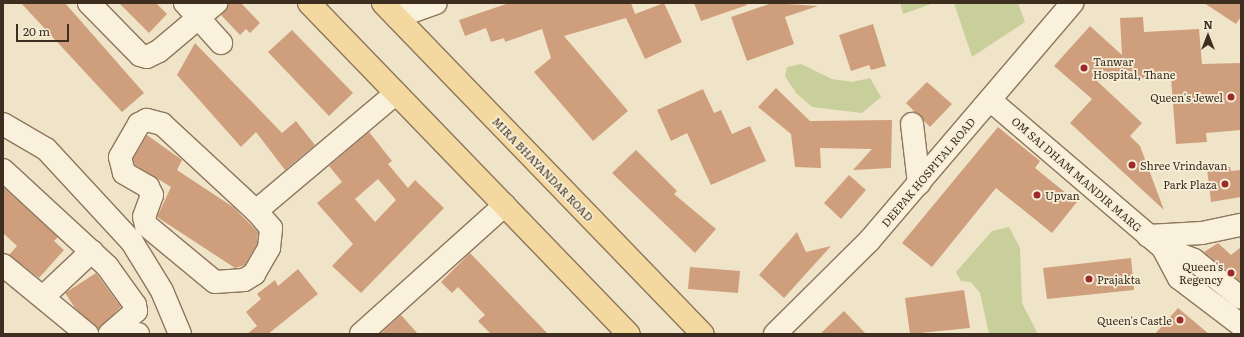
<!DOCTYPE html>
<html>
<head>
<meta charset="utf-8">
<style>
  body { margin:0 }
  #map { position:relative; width:1244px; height:337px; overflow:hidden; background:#f0e4c8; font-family:Literata,serif }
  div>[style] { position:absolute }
  .green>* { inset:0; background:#c9cf9b }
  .building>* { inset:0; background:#cf9f7d }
  .roads { filter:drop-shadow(1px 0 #8d765c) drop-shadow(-1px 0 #8d765c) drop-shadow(0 1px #8d765c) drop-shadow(0 -1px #8d765c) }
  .minor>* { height:22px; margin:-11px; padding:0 11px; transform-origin:11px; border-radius:11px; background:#faf1dc }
  .major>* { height:22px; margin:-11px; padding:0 11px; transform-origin:11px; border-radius:11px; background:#f3d9a0 }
  .dots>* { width:11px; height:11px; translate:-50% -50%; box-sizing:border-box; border:2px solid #f7eed8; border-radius:50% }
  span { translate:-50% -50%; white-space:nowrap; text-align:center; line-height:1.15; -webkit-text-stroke:3.5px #f7eed8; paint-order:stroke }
  .poi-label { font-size:11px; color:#3d2e20 }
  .left { translate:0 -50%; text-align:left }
  .right { translate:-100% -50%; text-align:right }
  .street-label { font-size:11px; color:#3d2e20 }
  .frame { position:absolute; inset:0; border:4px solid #3d2e20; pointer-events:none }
  .north { position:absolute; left:1188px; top:16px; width:40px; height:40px; -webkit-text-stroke:3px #f7eed8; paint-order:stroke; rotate:0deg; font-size:11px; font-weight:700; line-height:16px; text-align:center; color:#3d2e20 }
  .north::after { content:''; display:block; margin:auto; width:14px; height:18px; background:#3d2e20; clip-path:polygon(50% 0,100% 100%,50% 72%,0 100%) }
  .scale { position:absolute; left:16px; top:24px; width:53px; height:18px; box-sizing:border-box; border:2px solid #3d2e20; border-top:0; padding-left:5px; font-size:12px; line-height:14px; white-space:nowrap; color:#3d2e20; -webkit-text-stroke:3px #f7eed8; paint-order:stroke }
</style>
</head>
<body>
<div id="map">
  <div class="green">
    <div style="clip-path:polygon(900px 3px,934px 3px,903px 14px)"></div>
    <div style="clip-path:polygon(954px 3px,1018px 3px,1025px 22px,972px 57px)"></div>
    <div style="clip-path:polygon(801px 64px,832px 79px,852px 82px,870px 78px,881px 97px,862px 113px,812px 107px,796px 93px,785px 76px,787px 67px)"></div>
    <div style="clip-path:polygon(1009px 227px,1020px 248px,1022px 303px,1038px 334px,989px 334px,980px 293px,971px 282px,961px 281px,956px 272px,992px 231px)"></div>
  </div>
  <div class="building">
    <div style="clip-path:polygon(21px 3px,65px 3px,144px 93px,122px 112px)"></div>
    <div style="clip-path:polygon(119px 3px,156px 3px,167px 14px,149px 33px)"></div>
    <div style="clip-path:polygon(228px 3px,241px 3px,260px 23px,250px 33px,246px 29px,240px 35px,221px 15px)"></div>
    <div style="clip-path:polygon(509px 3px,631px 3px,635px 14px,664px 3px,682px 42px,645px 59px,626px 18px,564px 36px,628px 111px,593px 141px,534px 72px,551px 58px,542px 29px,505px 42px,504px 38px,491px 42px,486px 28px,465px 36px,459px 20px)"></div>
    <div style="clip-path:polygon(694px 3px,746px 3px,747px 5px,701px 21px)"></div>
    <div style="clip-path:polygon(772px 3px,818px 6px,785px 17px,794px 44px,747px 61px,731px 17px)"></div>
    <div style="clip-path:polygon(1204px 3px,1241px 3px,1241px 17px,1236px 24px)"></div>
    <div style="clip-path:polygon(1143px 17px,1144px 32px,1199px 29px,1202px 64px,1241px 63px,1241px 130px,1206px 133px,1207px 142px,1176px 144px,1171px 77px,1097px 81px,1142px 123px,1130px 136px,1140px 146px,1164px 210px,1070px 123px,1092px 99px,1054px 66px,1090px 26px,1122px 55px,1120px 18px)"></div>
    <div style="clip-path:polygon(873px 24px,886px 66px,871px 70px,869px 65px,851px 71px,839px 35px)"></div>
    <div style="clip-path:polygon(292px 30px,353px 93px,329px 116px,268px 52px)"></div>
    <div style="clip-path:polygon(195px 43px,282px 133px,296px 121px,315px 145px,285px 170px,256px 132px,241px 147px,177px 75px)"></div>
    <div style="clip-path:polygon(927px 82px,952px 104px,930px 127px,906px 103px)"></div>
    <div style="clip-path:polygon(776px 88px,810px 121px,892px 120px,891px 168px,853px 170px,872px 149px,820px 148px,821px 168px,795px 167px,791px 134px,758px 107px)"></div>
    <div style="clip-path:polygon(703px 89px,714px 113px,721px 110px,732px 134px,750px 126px,766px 161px,711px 185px,687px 133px,671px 141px,657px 110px)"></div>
    <div style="clip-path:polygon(998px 127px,1040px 161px,1035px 168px,1077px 202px,1052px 233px,996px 188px,932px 267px,902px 243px)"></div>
    <div style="clip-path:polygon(evenodd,369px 132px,392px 161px,388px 164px,408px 188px,415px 180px,444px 208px,361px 293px,332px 266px,353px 244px,317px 203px,342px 182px,329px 166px,369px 132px,378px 179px,396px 200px,375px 222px,355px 199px,378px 179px)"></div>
    <div style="clip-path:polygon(147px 135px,182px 160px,177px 170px,233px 207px,258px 232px,257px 244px,245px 265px,235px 268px,157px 217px,171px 187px,135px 165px,133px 159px)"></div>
    <div style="clip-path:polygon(636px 150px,677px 191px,674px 194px,716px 229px,695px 253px,612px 173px)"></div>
    <div style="clip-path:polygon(1230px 167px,1231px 171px,1241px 170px,1241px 197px,1211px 202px,1207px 169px)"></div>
    <div style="clip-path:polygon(849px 175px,866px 190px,841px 219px,824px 203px)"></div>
    <div style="clip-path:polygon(3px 187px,58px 237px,54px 241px,64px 250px,39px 278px,9px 255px,17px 246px,3px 233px)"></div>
    <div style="clip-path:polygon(797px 232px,806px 252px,831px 246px,784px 298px,759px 275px)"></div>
    <div style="clip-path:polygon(1218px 243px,1231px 255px,1241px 247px,1241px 282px,1204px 252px)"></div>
    <div style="clip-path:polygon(470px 253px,548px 334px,491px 334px,478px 321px,485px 315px,458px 287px,452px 293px,441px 282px)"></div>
    <div style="clip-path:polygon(1131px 258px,1134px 290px,1047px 299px,1043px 268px)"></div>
    <div style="clip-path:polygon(690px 267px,740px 271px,738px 293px,688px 289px)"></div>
    <div style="clip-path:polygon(298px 269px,318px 294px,268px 334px,247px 334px,257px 326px,246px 312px,261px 299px,257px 294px,275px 280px,278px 286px)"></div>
    <div style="clip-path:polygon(96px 273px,121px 307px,98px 329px,75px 308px,65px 293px)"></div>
    <div style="clip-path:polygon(964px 290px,970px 328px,910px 334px,905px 298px)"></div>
    <div style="clip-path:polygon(1178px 308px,1209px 334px,1155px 334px)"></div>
    <div style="clip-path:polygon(844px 311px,866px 334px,820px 334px)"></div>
    <div style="clip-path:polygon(401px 315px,418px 334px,380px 334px)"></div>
  </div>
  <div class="roads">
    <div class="minor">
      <div style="left:89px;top:3px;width:73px;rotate:45.6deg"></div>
      <div style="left:140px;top:55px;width:7px;rotate:16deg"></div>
      <div style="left:147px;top:57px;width:13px;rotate:-27deg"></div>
      <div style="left:159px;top:51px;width:75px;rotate:-40.1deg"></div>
      <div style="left:185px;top:3px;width:54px;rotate:48deg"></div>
      <div style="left:397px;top:17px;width:41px;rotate:-19.7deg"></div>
      <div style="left:990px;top:100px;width:228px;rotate:40.5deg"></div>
      <div style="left:1163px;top:248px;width:33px;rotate:21deg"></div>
      <div style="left:1194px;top:260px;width:60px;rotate:39deg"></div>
      <div style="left:3px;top:124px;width:50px;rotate:30.2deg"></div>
      <div style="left:46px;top:149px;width:127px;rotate:47.2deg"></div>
      <div style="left:132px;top:242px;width:57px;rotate:58.5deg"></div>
      <div style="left:162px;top:291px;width:47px;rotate:67.3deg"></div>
      <div style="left:912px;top:124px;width:60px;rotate:83.3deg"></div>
      <div style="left:3px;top:170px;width:142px;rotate:42.7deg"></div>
      <div style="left:107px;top:266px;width:48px;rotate:54.3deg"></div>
      <div style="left:135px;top:305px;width:6px;rotate:81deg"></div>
      <div style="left:136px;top:311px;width:35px;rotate:139deg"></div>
      <div style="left:256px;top:211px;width:128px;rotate:-137.2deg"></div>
      <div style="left:162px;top:124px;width:16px;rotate:-165deg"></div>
      <div style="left:147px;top:120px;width:9px;rotate:153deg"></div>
      <div style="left:139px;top:124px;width:38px;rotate:120deg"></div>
      <div style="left:120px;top:157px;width:16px;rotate:76deg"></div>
      <div style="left:124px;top:173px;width:28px;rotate:30deg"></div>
      <div style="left:148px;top:187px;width:9px;rotate:63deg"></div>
      <div style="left:152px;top:195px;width:23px;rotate:110deg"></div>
      <div style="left:144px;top:217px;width:8px;rotate:76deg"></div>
      <div style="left:146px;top:225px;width:89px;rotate:39.6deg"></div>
      <div style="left:215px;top:282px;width:29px;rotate:-4deg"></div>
      <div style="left:244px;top:280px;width:12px;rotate:-31deg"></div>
      <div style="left:254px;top:274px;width:30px;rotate:-60deg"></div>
      <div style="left:269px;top:248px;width:20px;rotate:-84deg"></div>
      <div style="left:271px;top:228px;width:23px;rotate:-131deg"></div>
      <div style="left:256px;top:211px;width:183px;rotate:-40.1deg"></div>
      <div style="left:1148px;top:236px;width:54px;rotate:-3.2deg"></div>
      <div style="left:1202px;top:233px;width:40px;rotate:-12deg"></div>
      <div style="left:1163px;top:248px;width:34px;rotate:62deg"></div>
      <div style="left:1179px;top:278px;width:78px;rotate:37.2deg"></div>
      <div style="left:3px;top:265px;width:109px;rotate:39.4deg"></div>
      <div style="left:43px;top:297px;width:67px;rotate:-43.2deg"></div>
      <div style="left:135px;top:334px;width:3px"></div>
      <div style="left:361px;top:334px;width:193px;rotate:-41.9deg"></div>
      <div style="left:775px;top:334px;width:132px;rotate:-44.7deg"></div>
      <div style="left:869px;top:241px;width:313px;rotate:-49.5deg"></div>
    </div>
    <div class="major">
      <div style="left:309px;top:3px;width:460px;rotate:46deg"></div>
      <div style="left:383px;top:3px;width:460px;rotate:46deg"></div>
    </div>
  </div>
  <div class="dots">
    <div style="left:1084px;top:68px;background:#9e2a2b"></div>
    <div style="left:1231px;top:97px;background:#9e2a2b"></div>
    <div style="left:1132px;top:165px;background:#9e2a2b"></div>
    <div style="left:1225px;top:184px;background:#9e2a2b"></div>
    <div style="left:1037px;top:195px;background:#9e2a2b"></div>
    <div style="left:1231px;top:273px;background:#9e2a2b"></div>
    <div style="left:1089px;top:279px;background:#9e2a2b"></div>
    <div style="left:1180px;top:320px;background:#9e2a2b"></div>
  </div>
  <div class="poi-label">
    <span class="left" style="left:1093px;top:68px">Tanwar<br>Hospital, Thane</span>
    <span class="right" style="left:1223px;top:97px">Queen's Jewel</span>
    <span class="left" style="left:1140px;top:165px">Shree Vrindavan</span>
    <span class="right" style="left:1217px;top:184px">Park Plaza</span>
    <span class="left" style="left:1045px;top:195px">Upvan</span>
    <span class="right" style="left:1223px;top:273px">Queen's<br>Regency</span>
    <span class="left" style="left:1097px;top:279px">Prajakta</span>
    <span class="right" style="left:1172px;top:320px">Queen's Castle</span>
  </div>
  <div class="street-label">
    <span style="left:543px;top:169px;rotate:46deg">MIRA BHAYANDAR ROAD</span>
    <span style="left:928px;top:172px;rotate:-50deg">DEEPAK HOSPITAL ROAD</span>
    <span style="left:1077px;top:174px;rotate:41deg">OM SAI DHAM MANDIR MARG</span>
  </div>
  <div class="frame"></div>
  <div class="north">N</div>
  <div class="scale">20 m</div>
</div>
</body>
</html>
